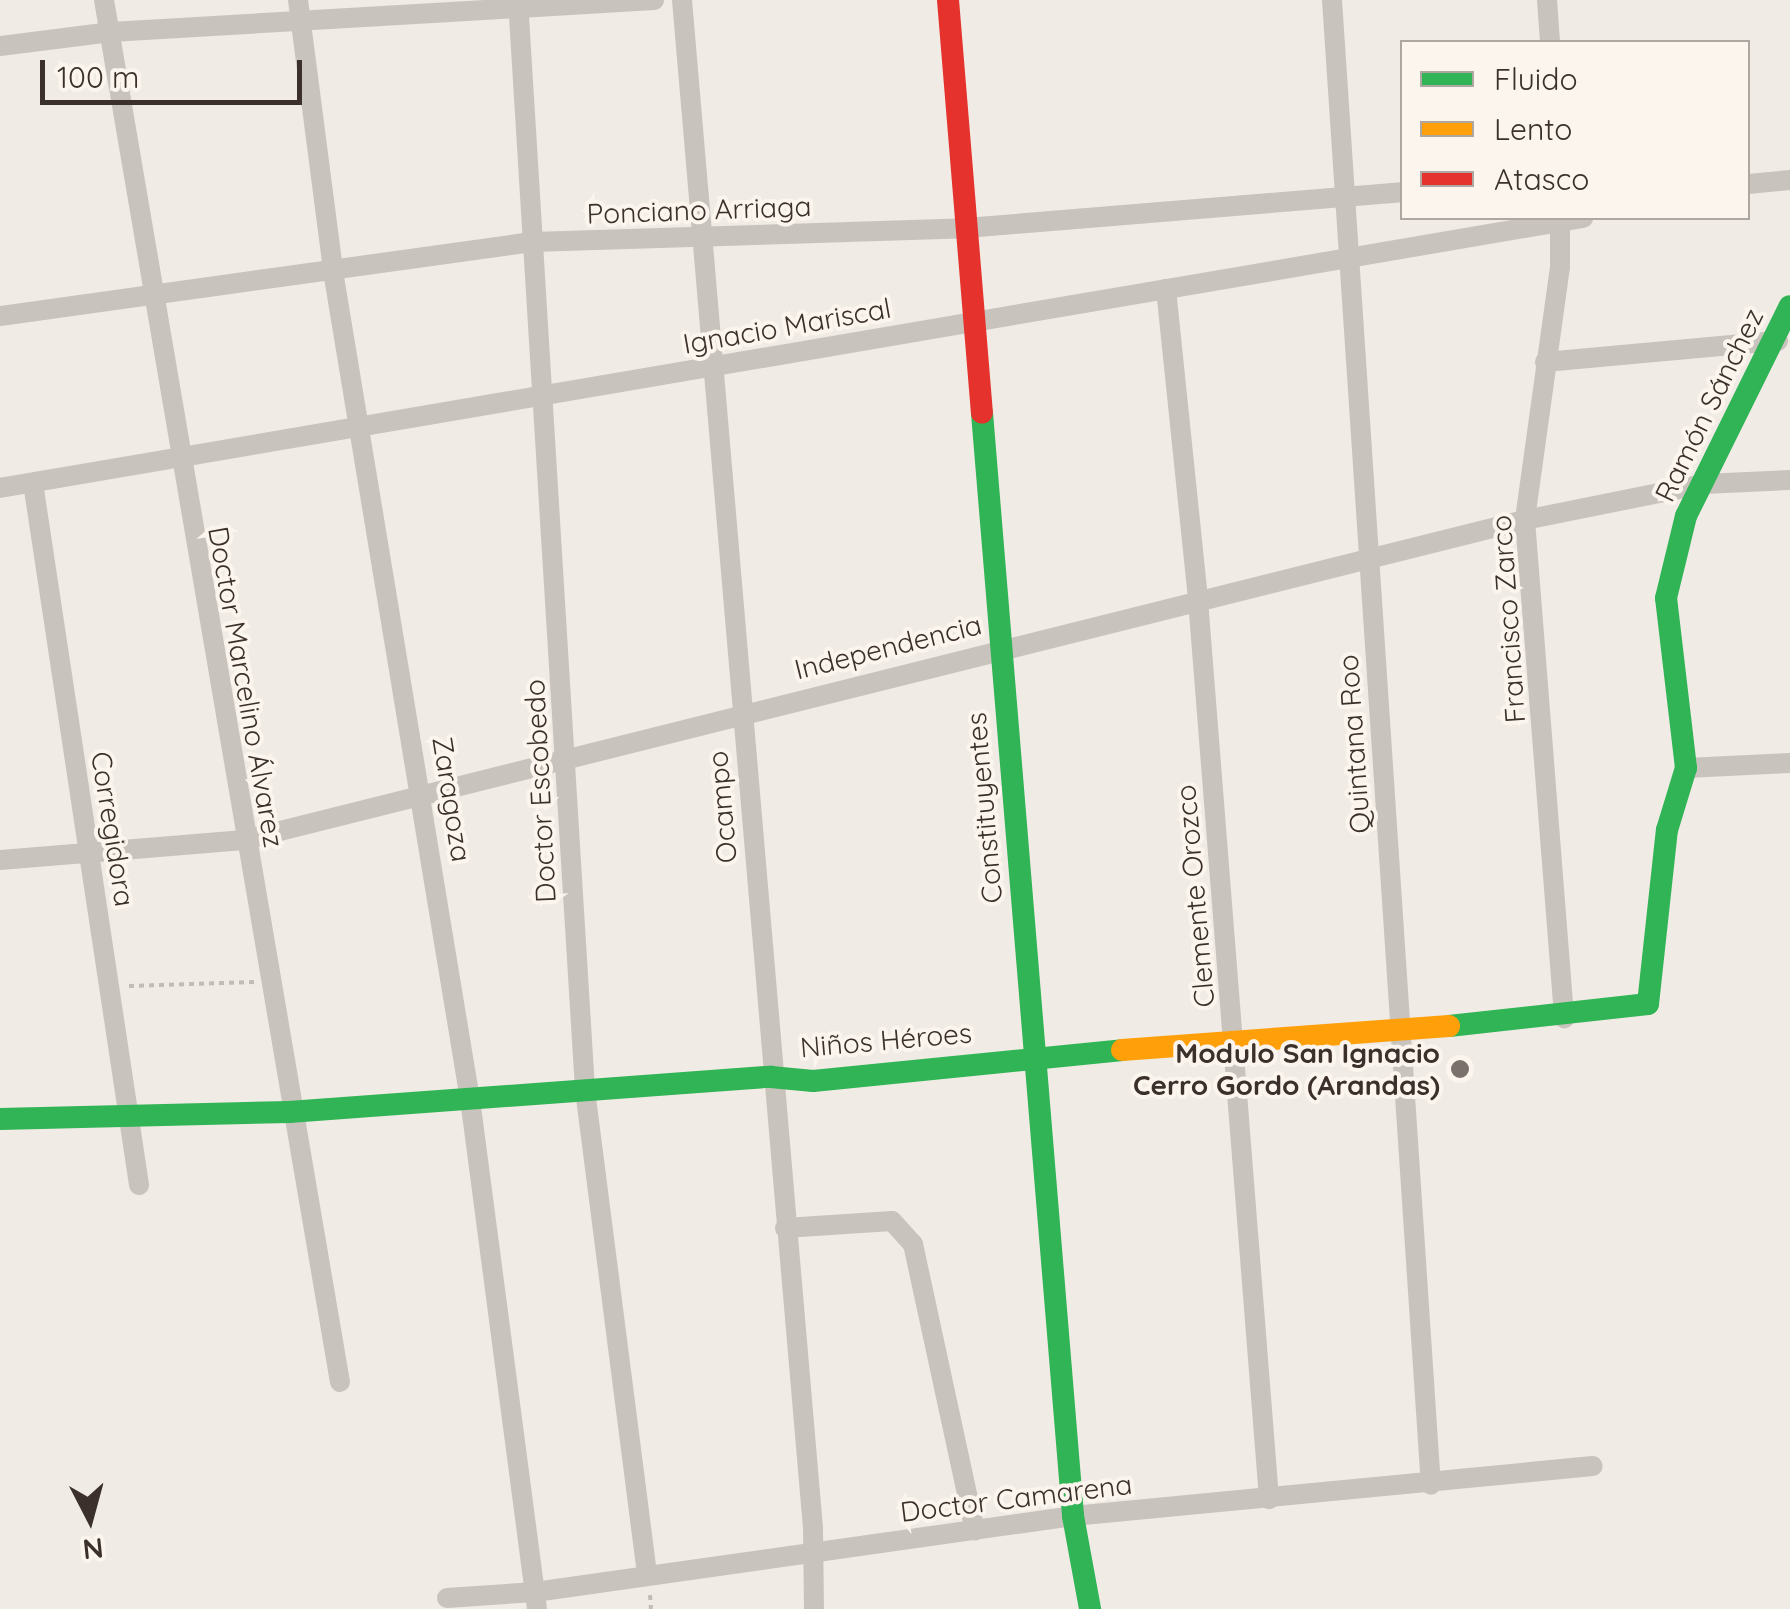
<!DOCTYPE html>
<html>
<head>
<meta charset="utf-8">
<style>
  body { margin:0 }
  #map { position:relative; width:1790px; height:1609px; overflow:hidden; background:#f0ebe5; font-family:Quicksand,sans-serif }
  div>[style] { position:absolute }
  .path>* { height:4px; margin-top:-2px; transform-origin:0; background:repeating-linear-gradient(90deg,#c2bbb6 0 5px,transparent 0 10px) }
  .street>* { height:20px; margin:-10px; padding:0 10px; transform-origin:10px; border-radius:10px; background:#c9c3be }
  .fast>* { height:22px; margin:-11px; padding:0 11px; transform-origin:11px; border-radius:11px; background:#30b455 }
  .slow>* { height:22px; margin:-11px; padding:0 11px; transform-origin:11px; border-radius:11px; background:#ff9f0a }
  .jam>* { height:22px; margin:-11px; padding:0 11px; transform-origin:11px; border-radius:11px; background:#e5322d }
  .dots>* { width:28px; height:28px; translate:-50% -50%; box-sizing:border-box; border:5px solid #fbf5ee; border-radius:50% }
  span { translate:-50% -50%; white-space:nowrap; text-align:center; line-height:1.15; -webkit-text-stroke:8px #fbf5ee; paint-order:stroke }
  .street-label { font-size:28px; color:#3b302b }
  .poi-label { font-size:28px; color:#3b302b; font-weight:700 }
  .right { translate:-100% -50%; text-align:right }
  .legend { position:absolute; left:1400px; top:40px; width:350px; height:180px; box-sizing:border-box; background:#fbf5ee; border:2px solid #aea6a0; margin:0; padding:12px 18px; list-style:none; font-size:30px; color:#3b302b }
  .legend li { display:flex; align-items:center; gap:20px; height:50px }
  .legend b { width:50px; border:2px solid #aea6a0 }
  .north { position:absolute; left:40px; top:1469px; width:100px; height:100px; -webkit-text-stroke:8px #fbf5ee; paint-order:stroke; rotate:174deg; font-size:28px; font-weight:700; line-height:40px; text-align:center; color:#3b302b }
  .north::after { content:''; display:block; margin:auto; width:35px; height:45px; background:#3b302b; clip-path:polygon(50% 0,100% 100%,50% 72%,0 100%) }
  .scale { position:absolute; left:40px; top:60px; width:262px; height:45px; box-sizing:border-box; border:5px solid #3b302b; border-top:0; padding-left:12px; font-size:30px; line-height:35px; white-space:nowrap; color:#3b302b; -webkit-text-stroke:8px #fbf5ee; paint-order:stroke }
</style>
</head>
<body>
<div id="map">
  <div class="path">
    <div style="left:129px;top:986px;width:125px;rotate:-1.8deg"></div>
    <div style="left:650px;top:1595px;width:14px;rotate:86deg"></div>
  </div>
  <div class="street">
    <div style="left:104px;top:0;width:1402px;rotate:80.31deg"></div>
    <div style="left:298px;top:0;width:273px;rotate:82.6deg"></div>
    <div style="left:333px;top:271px;width:839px;rotate:80.61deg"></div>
    <div style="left:470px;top:1099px;width:514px;rotate:82.52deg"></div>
    <div style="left:518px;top:0;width:1092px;rotate:86.48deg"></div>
    <div style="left:585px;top:1090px;width:489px;rotate:82.7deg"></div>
    <div style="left:682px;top:0;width:1534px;rotate:85.1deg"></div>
    <div style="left:813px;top:1528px;width:81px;rotate:89.3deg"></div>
    <div style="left:1332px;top:0;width:1488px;rotate:86.19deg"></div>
    <div style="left:1547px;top:0;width:42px;rotate:85.9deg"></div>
    <div style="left:0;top:46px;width:112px;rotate:-7.2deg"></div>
    <div style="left:111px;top:32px;width:544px;rotate:-3.37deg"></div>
    <div style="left:1748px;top:184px;width:42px;rotate:-5.4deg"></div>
    <div style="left:1560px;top:218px;width:49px;rotate:90deg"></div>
    <div style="left:1560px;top:267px;width:255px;rotate:97.9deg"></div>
    <div style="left:1525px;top:520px;width:500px;rotate:85.5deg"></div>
    <div style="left:1166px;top:289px;width:313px;rotate:84.1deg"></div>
    <div style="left:1198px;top:600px;width:902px;rotate:85.48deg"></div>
    <div style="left:0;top:316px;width:537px;rotate:-7.92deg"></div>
    <div style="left:532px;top:242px;width:434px;rotate:-1.8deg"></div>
    <div style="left:966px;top:228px;width:437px;rotate:-4.7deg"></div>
    <div style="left:1545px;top:362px;width:234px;rotate:-5.2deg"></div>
    <div style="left:33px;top:483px;width:710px;rotate:81.41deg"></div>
    <div style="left:0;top:488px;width:1606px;rotate:-9.68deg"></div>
    <div style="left:1686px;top:768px;width:104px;rotate:-2.8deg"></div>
    <div style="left:0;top:860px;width:245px;rotate:-4.7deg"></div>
    <div style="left:244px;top:840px;width:1320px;rotate:-14.03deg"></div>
    <div style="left:1525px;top:520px;width:183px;rotate:-11.4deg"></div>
    <div style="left:1704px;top:484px;width:86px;rotate:-2.7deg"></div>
    <div style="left:785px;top:1228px;width:107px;rotate:-3.7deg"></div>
    <div style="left:892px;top:1221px;width:31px;rotate:48deg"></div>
    <div style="left:913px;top:1244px;width:293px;rotate:77.8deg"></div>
    <div style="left:447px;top:1598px;width:88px;rotate:-3.9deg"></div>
    <div style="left:535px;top:1592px;width:543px;rotate:-8.04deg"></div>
    <div style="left:1073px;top:1516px;width:522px;rotate:-5.49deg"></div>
  </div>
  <div class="fast">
    <div style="left:982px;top:413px;width:1107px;rotate:85.28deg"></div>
    <div style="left:1073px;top:1516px;width:95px;rotate:79.6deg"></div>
    <div style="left:1449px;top:1026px;width:200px;rotate:-6.3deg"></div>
    <div style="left:1648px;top:1004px;width:175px;rotate:-83.8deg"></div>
    <div style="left:1667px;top:830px;width:65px;rotate:-73deg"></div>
    <div style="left:1686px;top:768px;width:171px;rotate:-96.7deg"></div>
    <div style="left:1666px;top:598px;width:84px;rotate:-76.3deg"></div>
    <div style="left:1686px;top:516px;width:234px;rotate:-63.7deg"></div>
    <div style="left:0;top:1119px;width:289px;rotate:-1.4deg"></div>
    <div style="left:289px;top:1112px;width:483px;rotate:-4.2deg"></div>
    <div style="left:771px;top:1077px;width:42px;rotate:5.4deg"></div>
    <div style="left:813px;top:1081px;width:311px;rotate:-5.7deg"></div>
  </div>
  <div class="slow">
    <div style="left:1122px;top:1050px;width:328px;rotate:-4.2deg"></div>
  </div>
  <div class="jam">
    <div style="left:948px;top:0;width:414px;rotate:85.3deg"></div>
  </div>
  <div class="dots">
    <div style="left:1460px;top:1069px;background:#7a716c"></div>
  </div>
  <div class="street-label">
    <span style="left:699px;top:210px;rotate:-2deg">Ponciano Arriaga</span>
    <span style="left:787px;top:326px;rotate:-10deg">Ignacio Mariscal</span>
    <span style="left:1709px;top:405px;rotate:-64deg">Ramón Sánchez</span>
    <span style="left:1508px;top:619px;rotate:-94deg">Francisco Zarco</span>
    <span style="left:888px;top:647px;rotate:-14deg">Independencia</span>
    <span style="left:246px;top:687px;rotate:80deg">Doctor Marcelino Álvarez</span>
    <span style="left:1354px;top:744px;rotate:-94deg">Quintana Roo</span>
    <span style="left:540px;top:791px;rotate:-93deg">Doctor Escobedo</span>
    <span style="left:452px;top:799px;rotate:81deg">Zaragoza</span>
    <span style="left:722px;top:807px;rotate:-95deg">Ocampo</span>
    <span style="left:984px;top:808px;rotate:-95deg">Constituyentes</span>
    <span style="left:113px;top:829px;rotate:81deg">Corregidora</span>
    <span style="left:1195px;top:896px;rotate:-95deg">Clemente Orozco</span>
    <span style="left:886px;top:1040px;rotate:-5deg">Niños Héroes</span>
    <span style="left:1016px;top:1498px;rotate:-7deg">Doctor Camarena</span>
  </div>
  <div class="poi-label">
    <span class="right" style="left:1440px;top:1069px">Modulo San Ignacio<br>Cerro Gordo (Arandas)</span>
  </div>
  <ul class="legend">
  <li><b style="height:12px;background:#30b455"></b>Fluido</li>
  <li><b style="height:12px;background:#ff9f0a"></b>Lento</li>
  <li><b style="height:12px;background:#e5322d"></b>Atasco</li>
  </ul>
  <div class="north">N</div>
  <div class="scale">100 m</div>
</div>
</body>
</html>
